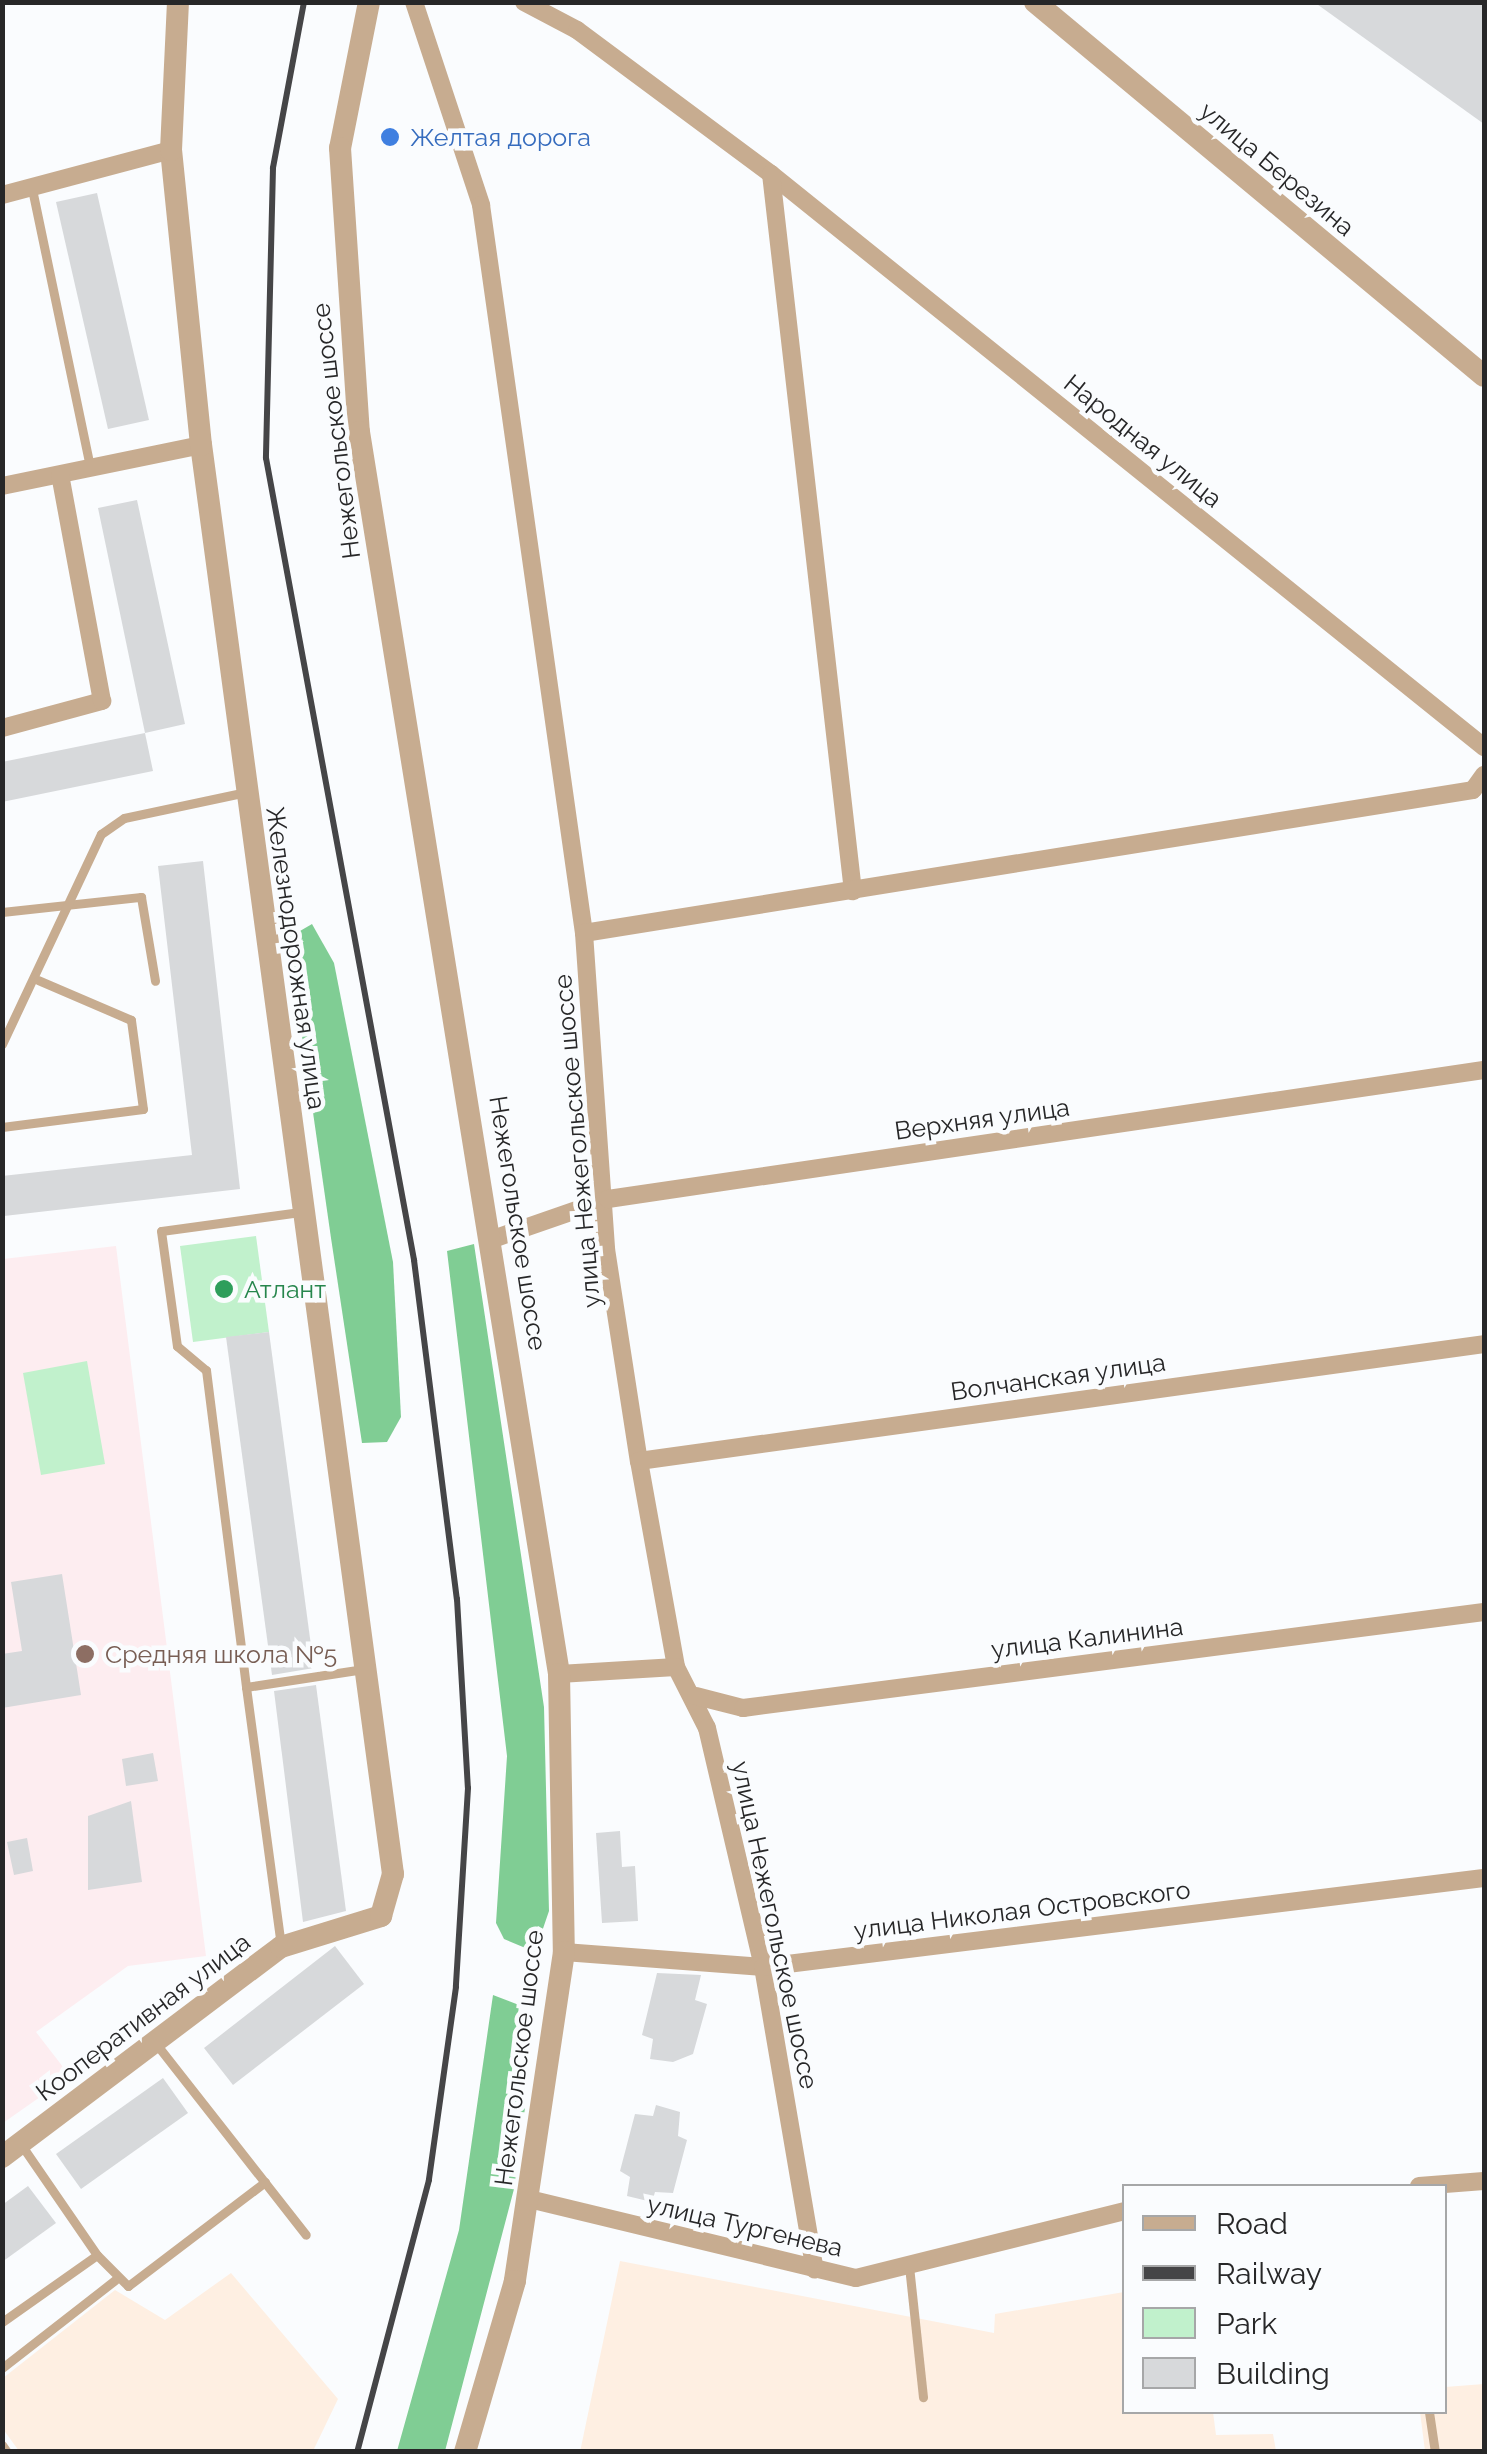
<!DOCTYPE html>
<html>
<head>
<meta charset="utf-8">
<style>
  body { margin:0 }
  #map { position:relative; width:1487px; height:2454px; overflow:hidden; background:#fafcfe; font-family:Raleway,sans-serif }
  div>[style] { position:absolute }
  .industrial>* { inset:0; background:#feefe2 }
  .education>* { inset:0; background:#fdedf0 }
  .green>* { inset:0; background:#c1f1cc }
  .forest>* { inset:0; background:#80cd94 }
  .building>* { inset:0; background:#d7d9db }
  .service>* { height:9px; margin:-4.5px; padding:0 4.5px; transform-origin:4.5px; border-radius:4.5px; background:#c7ac90 }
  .minor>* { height:18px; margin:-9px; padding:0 9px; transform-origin:9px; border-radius:9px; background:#c7ac90 }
  .tertiary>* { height:22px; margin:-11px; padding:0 11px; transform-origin:11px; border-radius:11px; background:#c7ac90 }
  .rail>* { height:6px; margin:-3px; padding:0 3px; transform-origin:3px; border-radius:3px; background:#454547 }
  .dots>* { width:28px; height:28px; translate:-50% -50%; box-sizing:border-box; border:5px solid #fafcfe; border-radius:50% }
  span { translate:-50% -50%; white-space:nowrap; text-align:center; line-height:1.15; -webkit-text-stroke:9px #fafcfe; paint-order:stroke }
  .shop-label { font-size:25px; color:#366cbe }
  .left { translate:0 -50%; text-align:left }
  .street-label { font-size:25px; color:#272728 }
  .leisure-label { font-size:25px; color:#27864d }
  .education-label { font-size:25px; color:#785e54 }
  .frame { position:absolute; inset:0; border:5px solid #272728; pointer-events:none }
  .legend { position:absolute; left:1122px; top:2184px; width:325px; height:230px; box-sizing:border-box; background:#fafcfe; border:2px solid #a6a7a8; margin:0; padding:12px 18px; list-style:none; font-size:30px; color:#272728 }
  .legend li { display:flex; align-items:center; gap:20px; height:50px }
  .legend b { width:50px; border:2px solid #a6a7a8 }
</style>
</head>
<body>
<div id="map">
  <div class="industrial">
    <div style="clip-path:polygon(620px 2261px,994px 2333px,995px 2314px,1124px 2292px,1124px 2412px,1213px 2412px,1216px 2435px,1273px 2434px,1276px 2451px,580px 2452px)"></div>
    <div style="clip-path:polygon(231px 2273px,338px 2399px,313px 2451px,19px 2451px,3px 2429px,3px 2378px,115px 2290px,165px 2320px)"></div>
    <div style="clip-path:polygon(1484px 2384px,1484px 2451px,1425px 2451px,1420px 2412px,1444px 2412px,1445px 2387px)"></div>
  </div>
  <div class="education">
    <div style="clip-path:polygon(116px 1246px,206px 1956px,128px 1966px,36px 2032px,70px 2076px,3px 2123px,3px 1259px)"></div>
  </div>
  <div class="green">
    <div style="clip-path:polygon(256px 1236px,269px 1332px,193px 1342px,180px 1246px)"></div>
    <div style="clip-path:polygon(87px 1361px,105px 1464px,41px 1475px,23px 1373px)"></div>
  </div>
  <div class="forest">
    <div style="clip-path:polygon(312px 924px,334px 963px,393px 1262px,401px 1417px,387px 1442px,362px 1443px,331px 1238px,288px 938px)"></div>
    <div style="clip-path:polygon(474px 1244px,544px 1707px,549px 1911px,535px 1952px,504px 1939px,496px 1923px,507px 1756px,447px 1251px)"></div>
    <div style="clip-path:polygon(493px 1995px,519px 2005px,511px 2079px,525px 2108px,514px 2189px,445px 2451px,397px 2451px,459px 2230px)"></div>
  </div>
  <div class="building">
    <div style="clip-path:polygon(1314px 2px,1484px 2px,1484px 124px)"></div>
    <div style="clip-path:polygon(97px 193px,149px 420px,108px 429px,56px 202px)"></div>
    <div style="clip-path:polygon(137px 500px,185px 724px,145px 733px,98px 508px)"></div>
    <div style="clip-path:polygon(145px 733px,153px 771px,2px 802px,2px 762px)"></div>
    <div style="clip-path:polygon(203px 861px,240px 1189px,4px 1216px,2px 1176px,192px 1155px,158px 866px)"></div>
    <div style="clip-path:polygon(269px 1332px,314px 1668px,272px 1675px,226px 1337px)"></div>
    <div style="clip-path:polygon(62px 1574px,81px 1695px,2px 1708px,2px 1654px,22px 1651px,11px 1582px)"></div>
    <div style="clip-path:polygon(316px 1685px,346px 1911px,303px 1922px,274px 1691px)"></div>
    <div style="clip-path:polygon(153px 1753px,158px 1781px,126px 1786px,122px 1759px)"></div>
    <div style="clip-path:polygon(131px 1801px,142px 1882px,88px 1890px,88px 1816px)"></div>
    <div style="clip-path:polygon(620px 1831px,622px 1867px,635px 1866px,638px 1921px,602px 1923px,596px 1833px)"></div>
    <div style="clip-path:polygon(27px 1838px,33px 1871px,14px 1875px,7px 1842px)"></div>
    <div style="clip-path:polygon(335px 1946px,364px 1984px,233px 2085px,204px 2048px)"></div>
    <div style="clip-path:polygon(657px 1973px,701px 1975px,695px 2000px,707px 2004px,693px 2054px,673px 2062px,650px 2059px,653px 2039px,642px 2035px)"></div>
    <div style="clip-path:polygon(163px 2078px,188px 2113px,81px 2189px,56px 2154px)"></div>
    <div style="clip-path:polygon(656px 2105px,680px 2112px,678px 2136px,687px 2140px,673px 2193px,655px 2192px,652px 2202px,627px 2196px,630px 2177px,620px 2171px,635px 2114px,653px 2116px)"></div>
    <div style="clip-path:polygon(28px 2186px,56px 2223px,2px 2262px,2px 2205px)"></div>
  </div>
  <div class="service">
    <div style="left:32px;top:189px;width:280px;rotate:78.2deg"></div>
    <div style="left:2px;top:912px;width:140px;rotate:-6.2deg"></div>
    <div style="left:141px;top:897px;width:85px;rotate:80.5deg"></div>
    <div style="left:2px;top:1044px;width:232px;rotate:-64.8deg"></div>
    <div style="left:101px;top:834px;width:28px;rotate:-35deg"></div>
    <div style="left:124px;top:818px;width:125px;rotate:-12deg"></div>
    <div style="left:2px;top:1127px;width:142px;rotate:-7.3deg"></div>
    <div style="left:143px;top:1109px;width:90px;rotate:-97.7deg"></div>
    <div style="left:131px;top:1020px;width:101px;rotate:-156.7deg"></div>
    <div style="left:300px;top:1212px;width:140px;rotate:172.2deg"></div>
    <div style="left:161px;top:1231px;width:116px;rotate:82.1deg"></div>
    <div style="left:177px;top:1346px;width:38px;rotate:40deg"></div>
    <div style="left:206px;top:1370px;width:320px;rotate:82.8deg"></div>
    <div style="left:246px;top:1687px;width:119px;rotate:-8.7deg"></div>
    <div style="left:246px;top:1687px;width:262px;rotate:82.3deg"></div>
    <div style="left:157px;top:2045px;width:241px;rotate:51.9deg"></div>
    <div style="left:97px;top:2255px;width:44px;rotate:45deg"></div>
    <div style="left:128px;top:2286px;width:172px;rotate:-37.2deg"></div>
    <div style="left:909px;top:2266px;width:132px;rotate:83.9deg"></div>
    <div style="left:2px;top:2322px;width:116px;rotate:-35.2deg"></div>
    <div style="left:97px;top:2255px;width:132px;rotate:-124.5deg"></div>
    <div style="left:2px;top:2368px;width:143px;rotate:-37.9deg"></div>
    <div style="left:1429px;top:2412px;width:40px;rotate:81.5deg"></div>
    <div style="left:2px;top:2445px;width:9px;rotate:54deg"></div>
  </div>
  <div class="minor">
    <div style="left:414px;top:2px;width:214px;rotate:71.7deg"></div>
    <div style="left:481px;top:205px;width:735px;rotate:81.95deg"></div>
    <div style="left:584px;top:933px;width:317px;rotate:86deg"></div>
    <div style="left:606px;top:1249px;width:215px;rotate:81.2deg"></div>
    <div style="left:639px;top:1461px;width:209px;rotate:79.8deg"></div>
    <div style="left:676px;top:1667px;width:68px;rotate:63.1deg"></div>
    <div style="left:707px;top:1728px;width:245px;rotate:76.8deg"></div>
    <div style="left:763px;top:1967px;width:307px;rotate:80.3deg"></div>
    <div style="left:524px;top:2px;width:60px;rotate:27.8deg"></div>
    <div style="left:577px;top:30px;width:242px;rotate:36.6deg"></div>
    <div style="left:771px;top:174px;width:915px;rotate:38.79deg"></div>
    <div style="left:771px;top:174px;width:722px;rotate:83.48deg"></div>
    <div style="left:2px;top:195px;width:175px;rotate:-14.9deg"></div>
    <div style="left:2px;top:486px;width:203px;rotate:-11.6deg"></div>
    <div style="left:2px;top:728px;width:104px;rotate:-15.1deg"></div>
    <div style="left:102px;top:701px;width:230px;rotate:-100.5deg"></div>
    <div style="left:584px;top:933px;width:900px;rotate:-9.14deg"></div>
    <div style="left:1473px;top:790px;width:19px;rotate:-54deg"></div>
    <div style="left:493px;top:1239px;width:122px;rotate:-19.2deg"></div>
    <div style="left:608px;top:1199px;width:885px;rotate:-8.38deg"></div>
    <div style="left:639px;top:1461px;width:853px;rotate:-7.88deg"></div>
    <div style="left:559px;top:1674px;width:117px;rotate:-3.4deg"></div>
    <div style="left:696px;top:1696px;width:49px;rotate:14.3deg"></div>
    <div style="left:743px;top:1708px;width:747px;rotate:-7.38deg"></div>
    <div style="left:564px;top:1952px;width:200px;rotate:4.3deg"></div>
    <div style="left:763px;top:1967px;width:726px;rotate:-7.04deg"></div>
    <div style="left:1419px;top:2186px;width:65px;rotate:-4.4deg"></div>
    <div style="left:529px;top:2199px;width:336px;rotate:13.6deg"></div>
    <div style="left:856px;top:2278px;width:276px;rotate:-14deg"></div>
  </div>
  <div class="tertiary">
    <div style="left:369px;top:2px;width:149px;rotate:101.2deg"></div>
    <div style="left:340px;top:148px;width:285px;rotate:86.2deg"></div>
    <div style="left:359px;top:432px;width:1258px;rotate:80.85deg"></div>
    <div style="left:559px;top:1674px;width:278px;rotate:89deg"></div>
    <div style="left:564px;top:1952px;width:333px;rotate:98.5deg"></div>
    <div style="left:515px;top:2281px;width:178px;rotate:106.3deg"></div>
    <div style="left:1035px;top:2px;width:584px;rotate:39.79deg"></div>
    <div style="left:2px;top:2157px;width:349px;rotate:-37deg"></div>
    <div style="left:281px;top:1947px;width:105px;rotate:-17.2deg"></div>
    <div style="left:381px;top:1916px;width:44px;rotate:-74.1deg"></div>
    <div style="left:393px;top:1874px;width:1442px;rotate:-97.65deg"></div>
    <div style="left:201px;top:445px;width:297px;rotate:-95.8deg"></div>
    <div style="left:171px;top:150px;width:148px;rotate:-87.3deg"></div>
  </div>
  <div class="rail">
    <div style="left:304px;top:2px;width:169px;rotate:100.6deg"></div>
    <div style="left:273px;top:168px;width:290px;rotate:91.4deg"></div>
    <div style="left:266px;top:458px;width:816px;rotate:79.54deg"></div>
    <div style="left:414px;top:1260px;width:342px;rotate:82.8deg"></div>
    <div style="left:457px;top:1599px;width:189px;rotate:86.7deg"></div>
    <div style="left:468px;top:1788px;width:199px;rotate:93.5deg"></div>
    <div style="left:456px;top:1987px;width:195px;rotate:98deg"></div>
    <div style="left:429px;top:2180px;width:281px;rotate:104.8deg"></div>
  </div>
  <div class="dots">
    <div style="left:390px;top:137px;background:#3f7fe0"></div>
    <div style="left:224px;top:1289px;background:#2e9e5b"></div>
    <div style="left:85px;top:1654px;background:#8d6e63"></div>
  </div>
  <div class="shop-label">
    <span class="left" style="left:410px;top:137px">Желтая дорога</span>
  </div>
  <div class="street-label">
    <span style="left:1277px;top:169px;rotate:40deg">улица Березина</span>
    <span style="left:336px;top:431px;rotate:-97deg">Нежегольское шоссе</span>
    <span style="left:1143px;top:441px;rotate:39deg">Народная улица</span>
    <span style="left:296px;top:958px;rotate:82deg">Железнодорожная улица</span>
    <span style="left:982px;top:1119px;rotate:-8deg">Верхняя улица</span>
    <span style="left:577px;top:1141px;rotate:-95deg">улица Нежегольское шоссе</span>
    <span style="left:518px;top:1223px;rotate:81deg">Нежегольское шоссе</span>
    <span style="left:1058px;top:1377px;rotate:-8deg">Волчанская улица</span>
    <span style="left:1087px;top:1638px;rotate:-7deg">улица Калинина</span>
    <span style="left:1022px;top:1910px;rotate:-7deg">улица Николая Островского</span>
    <span style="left:775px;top:1925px;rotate:78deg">улица Нежегольское шоссе</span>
    <span style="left:143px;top:2017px;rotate:-37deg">Кооперативная улица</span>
    <span style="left:519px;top:2058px;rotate:-83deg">Нежегольское шоссе</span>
    <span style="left:745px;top:2226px;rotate:13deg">улица Тургенева</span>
  </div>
  <div class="leisure-label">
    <span class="left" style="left:244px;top:1289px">Атлант</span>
  </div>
  <div class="education-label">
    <span class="left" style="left:105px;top:1654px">Средняя школа №5</span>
  </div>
  <div class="frame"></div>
  <ul class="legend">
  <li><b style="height:12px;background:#c7ac90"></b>Road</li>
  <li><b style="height:12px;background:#454547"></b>Railway</li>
  <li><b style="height:28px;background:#c1f1cc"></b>Park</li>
  <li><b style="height:28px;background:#d7d9db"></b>Building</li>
  </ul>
</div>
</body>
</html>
